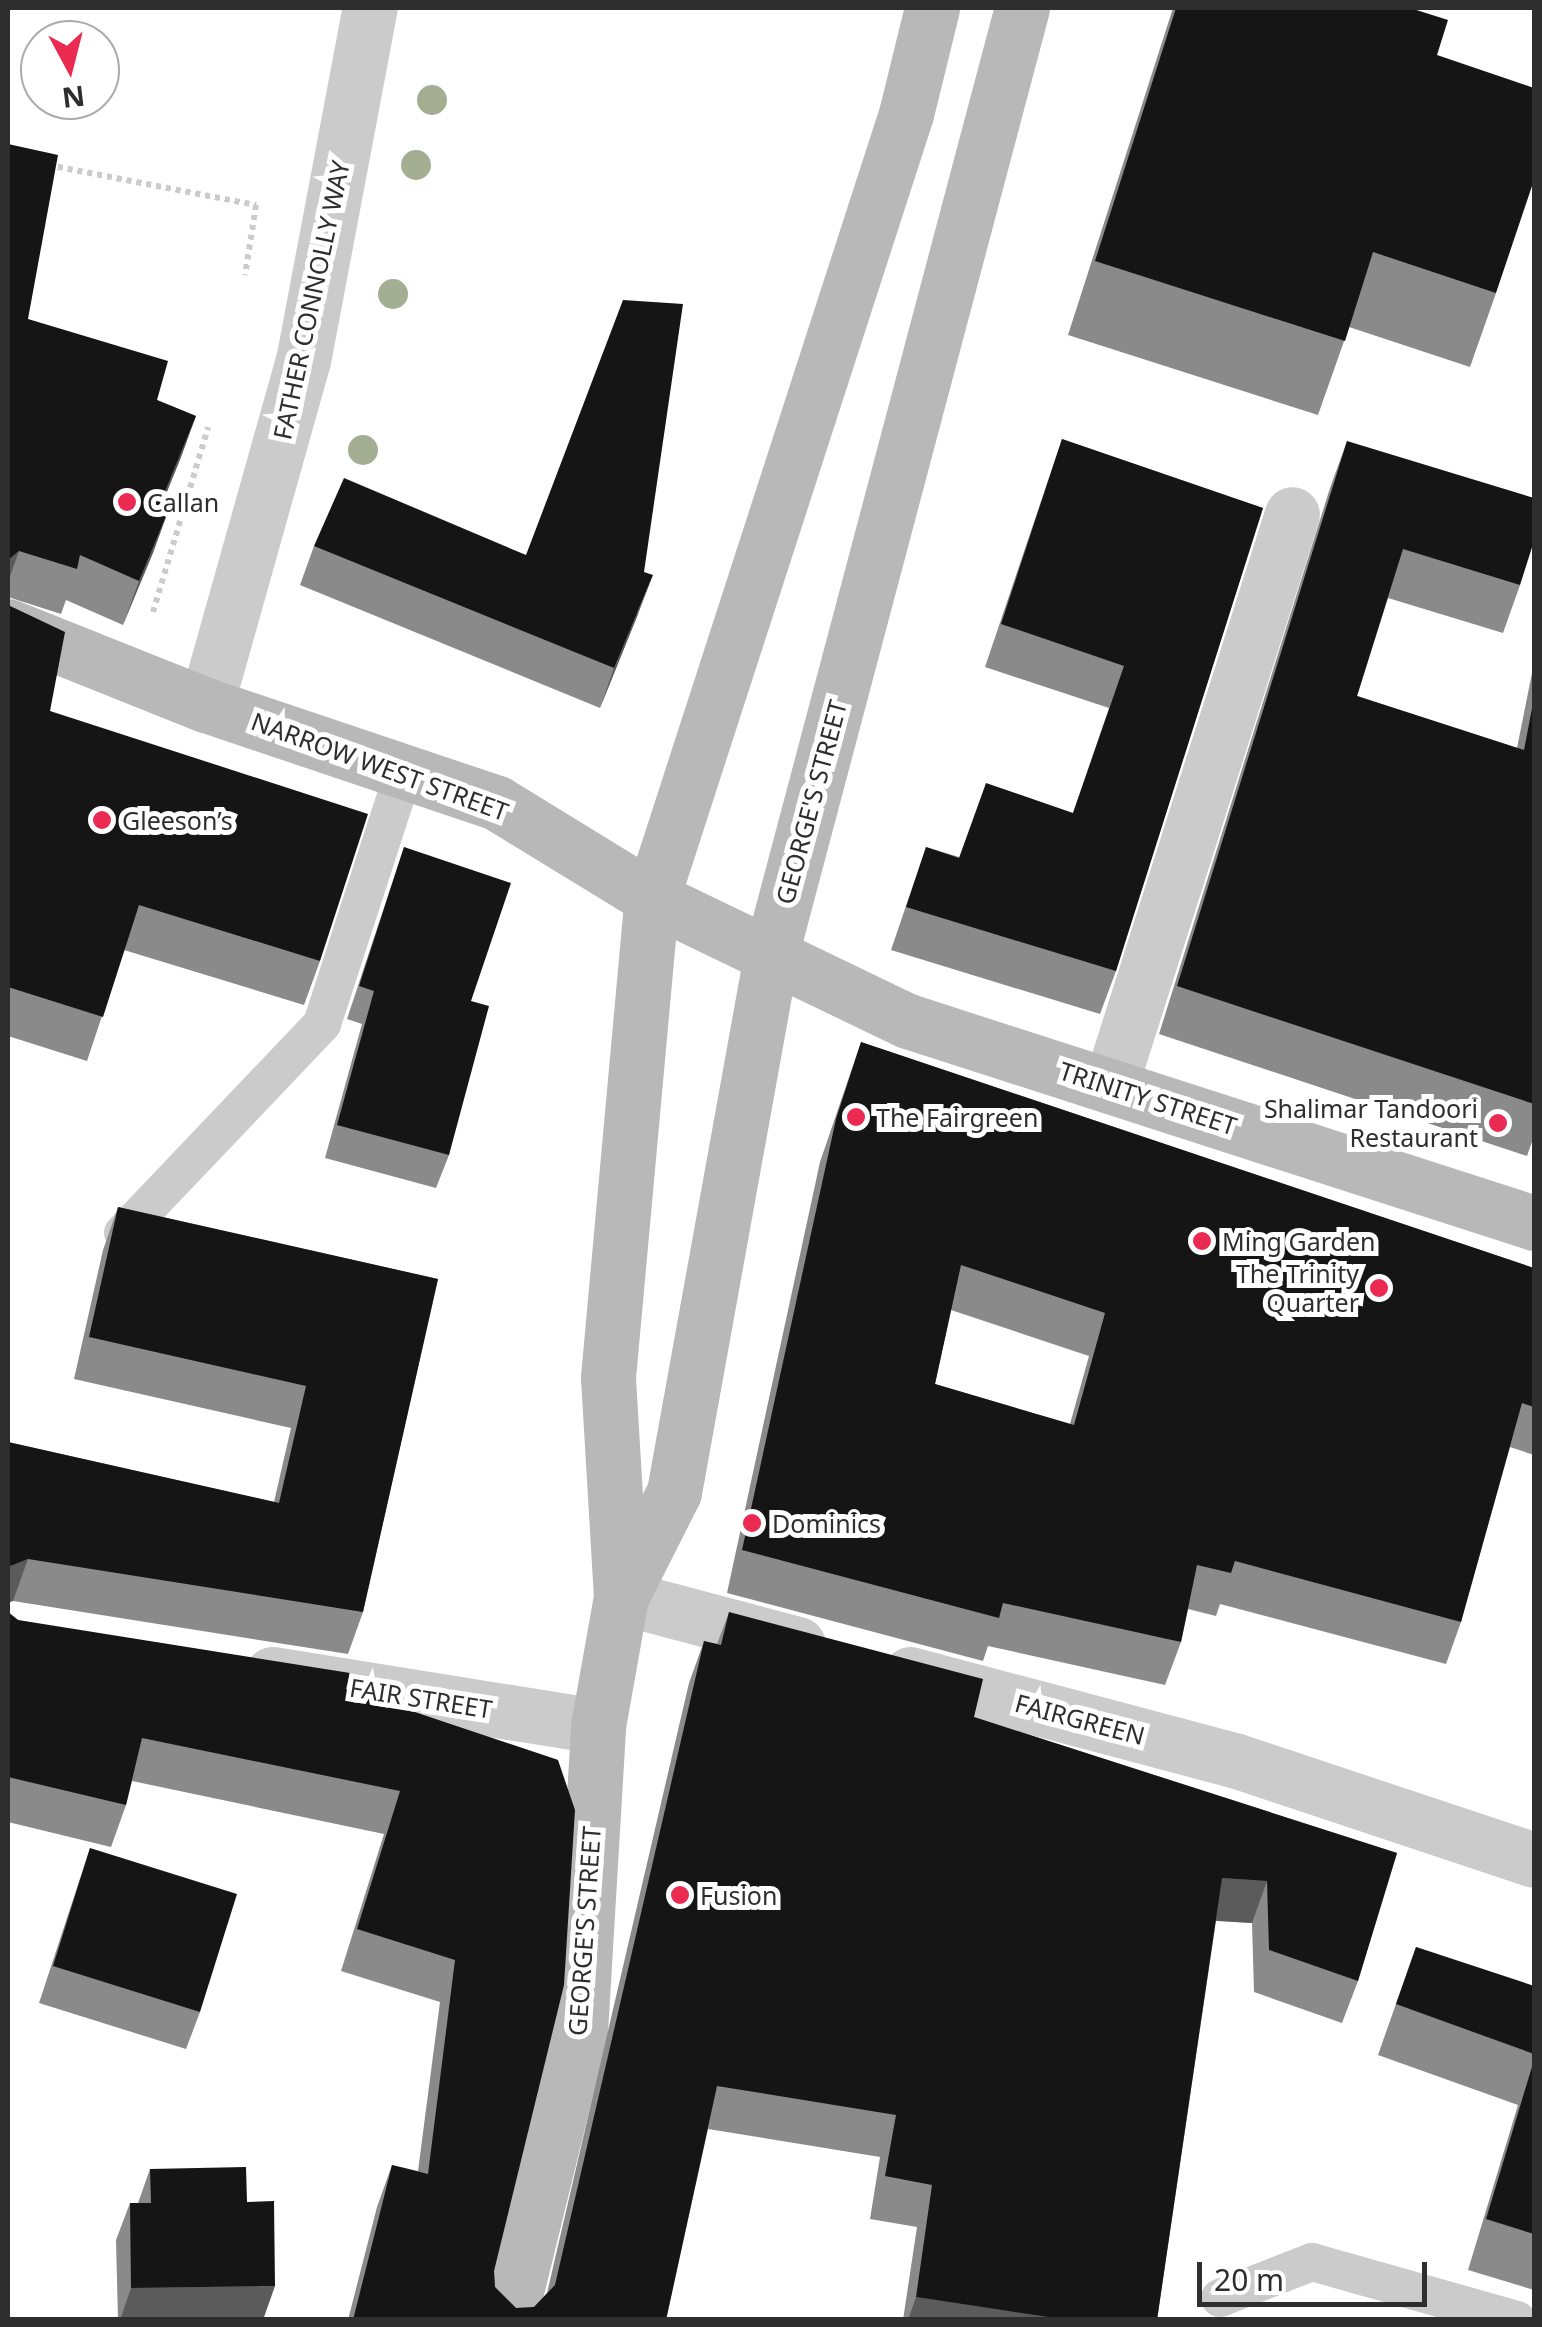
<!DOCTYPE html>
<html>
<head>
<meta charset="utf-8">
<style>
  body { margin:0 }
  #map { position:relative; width:1542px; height:2327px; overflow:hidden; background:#fff; font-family:"Noto Sans",sans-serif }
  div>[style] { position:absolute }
  .path>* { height:6px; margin-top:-3px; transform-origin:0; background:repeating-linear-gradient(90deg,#cbcbcb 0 5px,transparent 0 10px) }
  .service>* { height:38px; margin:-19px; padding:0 19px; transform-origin:19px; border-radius:19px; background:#cbcbcb }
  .minor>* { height:55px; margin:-27.5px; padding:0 27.5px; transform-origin:27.5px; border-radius:27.5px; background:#cbcbcb }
  .tertiary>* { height:55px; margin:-27.5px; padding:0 27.5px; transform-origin:27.5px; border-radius:27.5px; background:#cbcbcb }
  .secondary>* { height:55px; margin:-27.5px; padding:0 27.5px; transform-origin:27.5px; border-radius:27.5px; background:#b8b8b8 }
  .trees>* { width:30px; height:30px; margin:-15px; border-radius:50%; background:#a3ae93 }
  .wall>* { inset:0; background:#8a8a8a }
  .shaded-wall>* { inset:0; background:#5b5b5b }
  .building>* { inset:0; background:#151515 }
  .dots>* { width:28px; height:28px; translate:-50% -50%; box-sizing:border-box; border:5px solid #fff; border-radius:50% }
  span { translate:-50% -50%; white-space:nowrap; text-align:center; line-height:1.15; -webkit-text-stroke:10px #fff; paint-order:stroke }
  .street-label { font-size:25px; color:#2e2e2e }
  .poi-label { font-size:25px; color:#2e2e2e }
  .left { translate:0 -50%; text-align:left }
  .right { translate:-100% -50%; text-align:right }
  .frame { position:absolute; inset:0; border:10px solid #2e2e2e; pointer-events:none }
  .north { position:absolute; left:20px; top:20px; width:100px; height:100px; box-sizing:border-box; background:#fff; border:2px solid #ababab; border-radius:50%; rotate:173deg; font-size:28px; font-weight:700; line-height:40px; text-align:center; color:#2e2e2e }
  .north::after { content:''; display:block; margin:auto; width:35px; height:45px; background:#eb2a52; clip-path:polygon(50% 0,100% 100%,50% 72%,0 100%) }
  .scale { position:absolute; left:1197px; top:2262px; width:230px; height:45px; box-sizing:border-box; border:5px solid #2e2e2e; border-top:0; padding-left:12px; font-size:30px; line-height:35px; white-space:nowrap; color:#2e2e2e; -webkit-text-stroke:8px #fff; paint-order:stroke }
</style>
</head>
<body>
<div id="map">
  <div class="path">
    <div style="left:48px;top:165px;width:212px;rotate:10.9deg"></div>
    <div style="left:256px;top:205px;width:71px;rotate:98.9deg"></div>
    <div style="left:153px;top:612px;width:193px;rotate:-73.4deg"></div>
  </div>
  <div class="service">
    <div style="left:123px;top:1233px;width:289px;rotate:-46.4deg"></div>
    <div style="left:322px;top:1024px;width:265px;rotate:-72deg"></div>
    <div style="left:1220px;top:2298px;width:99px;rotate:-21.4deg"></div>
    <div style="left:1312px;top:2262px;width:213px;rotate:15.8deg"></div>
  </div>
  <div class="minor">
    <div style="left:1110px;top:1086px;width:600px;rotate:-72.35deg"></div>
    <div style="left:621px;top:1597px;width:183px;rotate:14.9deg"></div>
    <div style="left:910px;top:1674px;width:338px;rotate:14.9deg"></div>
    <div style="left:1237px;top:1761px;width:313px;rotate:18.4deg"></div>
  </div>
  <div class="tertiary">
    <div style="left:206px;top:705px;width:357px;rotate:-74.3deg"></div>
    <div style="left:303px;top:361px;width:359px;rotate:-79.3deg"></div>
    <div style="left:272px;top:1674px;width:330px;rotate:9.1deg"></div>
  </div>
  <div class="secondary">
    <div style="left:8px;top:626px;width:213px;rotate:21.8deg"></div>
    <div style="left:206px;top:705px;width:307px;rotate:18.6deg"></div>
    <div style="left:497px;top:803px;width:182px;rotate:31.5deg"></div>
    <div style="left:652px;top:898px;width:284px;rotate:25.7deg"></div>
    <div style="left:908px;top:1021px;width:658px;rotate:17.88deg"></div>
    <div style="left:622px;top:1595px;width:115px;rotate:-63.2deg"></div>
    <div style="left:674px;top:1492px;width:551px;rotate:-79.75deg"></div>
    <div style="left:772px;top:950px;width:975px;rotate:-75.14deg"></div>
    <div style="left:509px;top:2320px;width:297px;rotate:-76.2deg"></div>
    <div style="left:580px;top:2032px;width:307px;rotate:-86.6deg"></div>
    <div style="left:598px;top:1726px;width:131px;rotate:-79.9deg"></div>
    <div style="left:621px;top:1597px;width:220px;rotate:-93.4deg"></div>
    <div style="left:608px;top:1377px;width:481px;rotate:-84.8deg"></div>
    <div style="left:652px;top:898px;width:824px;rotate:-72.05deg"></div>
    <div style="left:906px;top:114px;width:109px;rotate:-76.2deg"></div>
  </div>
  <div class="trees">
    <div style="left:432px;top:100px"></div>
    <div style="left:416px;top:165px"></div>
    <div style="left:393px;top:294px"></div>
    <div style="left:363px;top:450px"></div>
  </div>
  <div class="wall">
    <div style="clip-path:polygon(1173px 8px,1410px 8px,1437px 55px,1496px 293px,1470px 367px,1349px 327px,1318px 415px,1068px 335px)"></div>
    <div style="clip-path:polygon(8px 144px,28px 319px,157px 400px,196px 416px,161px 507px,169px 509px,123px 625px,66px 600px,61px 614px,8px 597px)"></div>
    <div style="clip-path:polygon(1062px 439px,1263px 508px,1116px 971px,1100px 1014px,891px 950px,926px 847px,959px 857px,1073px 813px,1109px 708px,985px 667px)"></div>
    <div style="clip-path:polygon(1347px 441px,1520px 585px,1503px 633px,1388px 598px,1357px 696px,1517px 748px,1534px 663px,1534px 1136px,1527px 1156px,1159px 1034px,1330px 488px)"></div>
    <div style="clip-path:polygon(314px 546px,638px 614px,600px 708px,300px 585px)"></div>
    <div style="clip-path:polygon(8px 605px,50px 711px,320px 961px,304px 1005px,124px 950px,87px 1061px,8px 1036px)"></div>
    <div style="clip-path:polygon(404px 847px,471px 1001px,449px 1155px,436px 1188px,325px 1158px,362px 1024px,347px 1019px)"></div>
    <div style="clip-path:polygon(evenodd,861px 1042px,1534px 1268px,1534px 1455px,1510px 1447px,1461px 1622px,1446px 1664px,1220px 1604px,1216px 1616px,1188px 1609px,1181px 1642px,1165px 1685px,988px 1646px,983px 1661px,727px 1593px,820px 1162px,861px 1042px,951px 1310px,1089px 1356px,1070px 1424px,935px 1384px,951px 1310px)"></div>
    <div style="clip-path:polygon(118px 1207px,438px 1279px,363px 1612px,348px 1654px,13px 1601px,8px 1442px,274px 1502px,291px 1428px,74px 1379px,103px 1250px)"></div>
    <div style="clip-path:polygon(8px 1612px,18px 1620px,346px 1689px,558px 1760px,494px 2271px,495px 2287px,516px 2308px,534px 2307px,547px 2293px,689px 1683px,704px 1641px,717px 1644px,729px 1612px,974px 1717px,1397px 1853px,1358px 1981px,1342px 2023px,1254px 1992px,1252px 1923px,1216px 1921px,1157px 2320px,903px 2320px,917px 2227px,870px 2219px,880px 2157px,708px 2129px,666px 2320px,348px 2320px,377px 2207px,392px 2165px,418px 2171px,440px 2002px,341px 1971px,384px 1834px,132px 1781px,126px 1805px,111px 1847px,8px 1822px)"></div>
    <div style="clip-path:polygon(90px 1848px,200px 2012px,186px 2049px,39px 2003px)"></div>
    <div style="clip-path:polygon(1416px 1947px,1534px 1986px,1534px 2290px,1468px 2270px,1518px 2105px,1378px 2055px)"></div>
    <div style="clip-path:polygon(150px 2169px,247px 2202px,263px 2320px,118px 2320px,116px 2240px,130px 2203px,138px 2203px)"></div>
  </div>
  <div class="shaded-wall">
    <div style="clip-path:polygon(196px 416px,180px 460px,143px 550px,159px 506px)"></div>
    <div style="clip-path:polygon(169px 509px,153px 553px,123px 625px,139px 581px)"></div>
    <div style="clip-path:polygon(19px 551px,8px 582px,8px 560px)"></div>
    <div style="clip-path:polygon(653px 575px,638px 614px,600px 708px,614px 668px)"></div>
    <div style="clip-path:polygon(28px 1559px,13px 1601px,8px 1603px,8px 1567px)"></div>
    <div style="clip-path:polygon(1222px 1878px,1267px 1881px,1252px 1923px,1207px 1920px)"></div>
    <div style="clip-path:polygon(275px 2286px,263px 2320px,120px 2320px,131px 2288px)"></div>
    <div style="clip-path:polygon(916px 2297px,1068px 2320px,908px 2320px)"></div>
  </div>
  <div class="building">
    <div style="clip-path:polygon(1176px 8px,1410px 8px,1448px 20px,1437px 55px,1534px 88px,1534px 180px,1496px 293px,1373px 252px,1345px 341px,1095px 261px)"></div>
    <div style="clip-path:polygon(8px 144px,58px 155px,28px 319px,168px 361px,157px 400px,196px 416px,159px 506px,169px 509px,139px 581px,80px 555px,77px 569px,19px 551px,8px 560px)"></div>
    <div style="clip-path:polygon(623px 300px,683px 304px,644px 572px,653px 575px,614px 668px,314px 546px,344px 478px,526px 555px)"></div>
    <div style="clip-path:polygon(1062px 439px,1263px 508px,1116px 971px,906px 907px,926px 847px,959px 858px,986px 783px,1073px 813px,1124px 666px,1001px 624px)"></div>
    <div style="clip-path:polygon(1347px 441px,1534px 498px,1534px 541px,1520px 585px,1403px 549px,1357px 696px,1524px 750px,1534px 698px,1534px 1104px,1177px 986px)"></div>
    <div style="clip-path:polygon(8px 605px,65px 632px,50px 711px,368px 814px,320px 961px,139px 905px,103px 1017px,8px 987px)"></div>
    <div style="clip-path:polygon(404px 847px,511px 883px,471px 1001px,489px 1006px,449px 1155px,337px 1125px,374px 991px,359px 986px)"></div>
    <div style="clip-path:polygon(evenodd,861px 1042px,1534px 1268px,1534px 1407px,1522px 1403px,1461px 1622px,1235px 1561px,1231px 1573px,1197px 1565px,1181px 1642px,1003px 1603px,999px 1618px,742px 1550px,836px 1119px,861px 1042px,961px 1265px,1105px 1313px,1074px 1425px,935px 1384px,961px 1265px)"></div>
    <div style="clip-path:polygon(118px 1207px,438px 1279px,363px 1612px,28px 1559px,8px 1567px,8px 1442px,279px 1503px,306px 1386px,89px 1337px)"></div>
    <div style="clip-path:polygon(8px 1612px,18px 1620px,350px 1673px,346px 1689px,558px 1760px,575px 1810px,564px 1985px,494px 2271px,495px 2287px,516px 2308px,534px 2307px,555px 2285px,704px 1641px,721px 1645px,729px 1612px,983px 1679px,974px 1717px,1397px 1853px,1358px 1981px,1269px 1950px,1267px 1881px,1222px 1878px,1157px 2320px,1068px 2320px,916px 2297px,932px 2185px,885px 2176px,896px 2115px,717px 2086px,666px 2320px,353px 2320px,392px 2165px,428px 2174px,455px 1960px,357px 1929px,400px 1791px,142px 1738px,126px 1805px,8px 1777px)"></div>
    <div style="clip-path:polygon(90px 1848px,237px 1894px,200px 2012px,53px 1966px)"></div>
    <div style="clip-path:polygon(1416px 1947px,1534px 1986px,1534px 2054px,1396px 2004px)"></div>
    <div style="clip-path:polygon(1534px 2060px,1534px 2234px,1486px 2219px)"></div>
    <div style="clip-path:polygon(246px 2167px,247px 2202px,274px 2201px,275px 2286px,131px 2288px,130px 2203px,151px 2203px,150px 2169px)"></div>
  </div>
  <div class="dots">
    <div style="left:127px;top:502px;background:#eb2a52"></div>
    <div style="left:102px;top:820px;background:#eb2a52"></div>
    <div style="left:856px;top:1117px;background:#eb2a52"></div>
    <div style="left:1498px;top:1123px;background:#eb2a52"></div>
    <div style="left:1202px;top:1241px;background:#eb2a52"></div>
    <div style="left:1379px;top:1288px;background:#eb2a52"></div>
    <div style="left:752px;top:1523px;background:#eb2a52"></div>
    <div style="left:680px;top:1895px;background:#eb2a52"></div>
  </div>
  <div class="street-label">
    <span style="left:311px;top:300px;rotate:-78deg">FATHER CONNOLLY WAY</span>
    <span style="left:380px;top:766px;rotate:20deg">NARROW WEST STREET</span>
    <span style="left:811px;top:802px;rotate:-75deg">GEORGE'S STREET</span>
    <span style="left:1148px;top:1098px;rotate:18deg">TRINITY STREET</span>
    <span style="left:421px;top:1698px;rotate:9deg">FAIR STREET</span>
    <span style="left:1080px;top:1719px;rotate:15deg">FAIRGREEN</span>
    <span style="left:584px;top:1931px;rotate:-86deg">GEORGE'S STREET</span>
  </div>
  <div class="poi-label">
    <span class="left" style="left:147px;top:502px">Callan</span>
    <span class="left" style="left:122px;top:820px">Gleeson’s</span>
    <span class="right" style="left:1478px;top:1123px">Shalimar Tandoori<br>Restaurant</span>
    <span class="left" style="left:876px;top:1117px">The Fairgreen</span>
    <span class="left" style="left:1222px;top:1241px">Ming Garden</span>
    <span class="right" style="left:1359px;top:1288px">The Trinity<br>Quarter</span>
    <span class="left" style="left:772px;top:1523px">Dominics</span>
    <span class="left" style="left:700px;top:1895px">Fusion</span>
  </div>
  <div class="frame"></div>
  <div class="north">N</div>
  <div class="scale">20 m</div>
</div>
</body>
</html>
